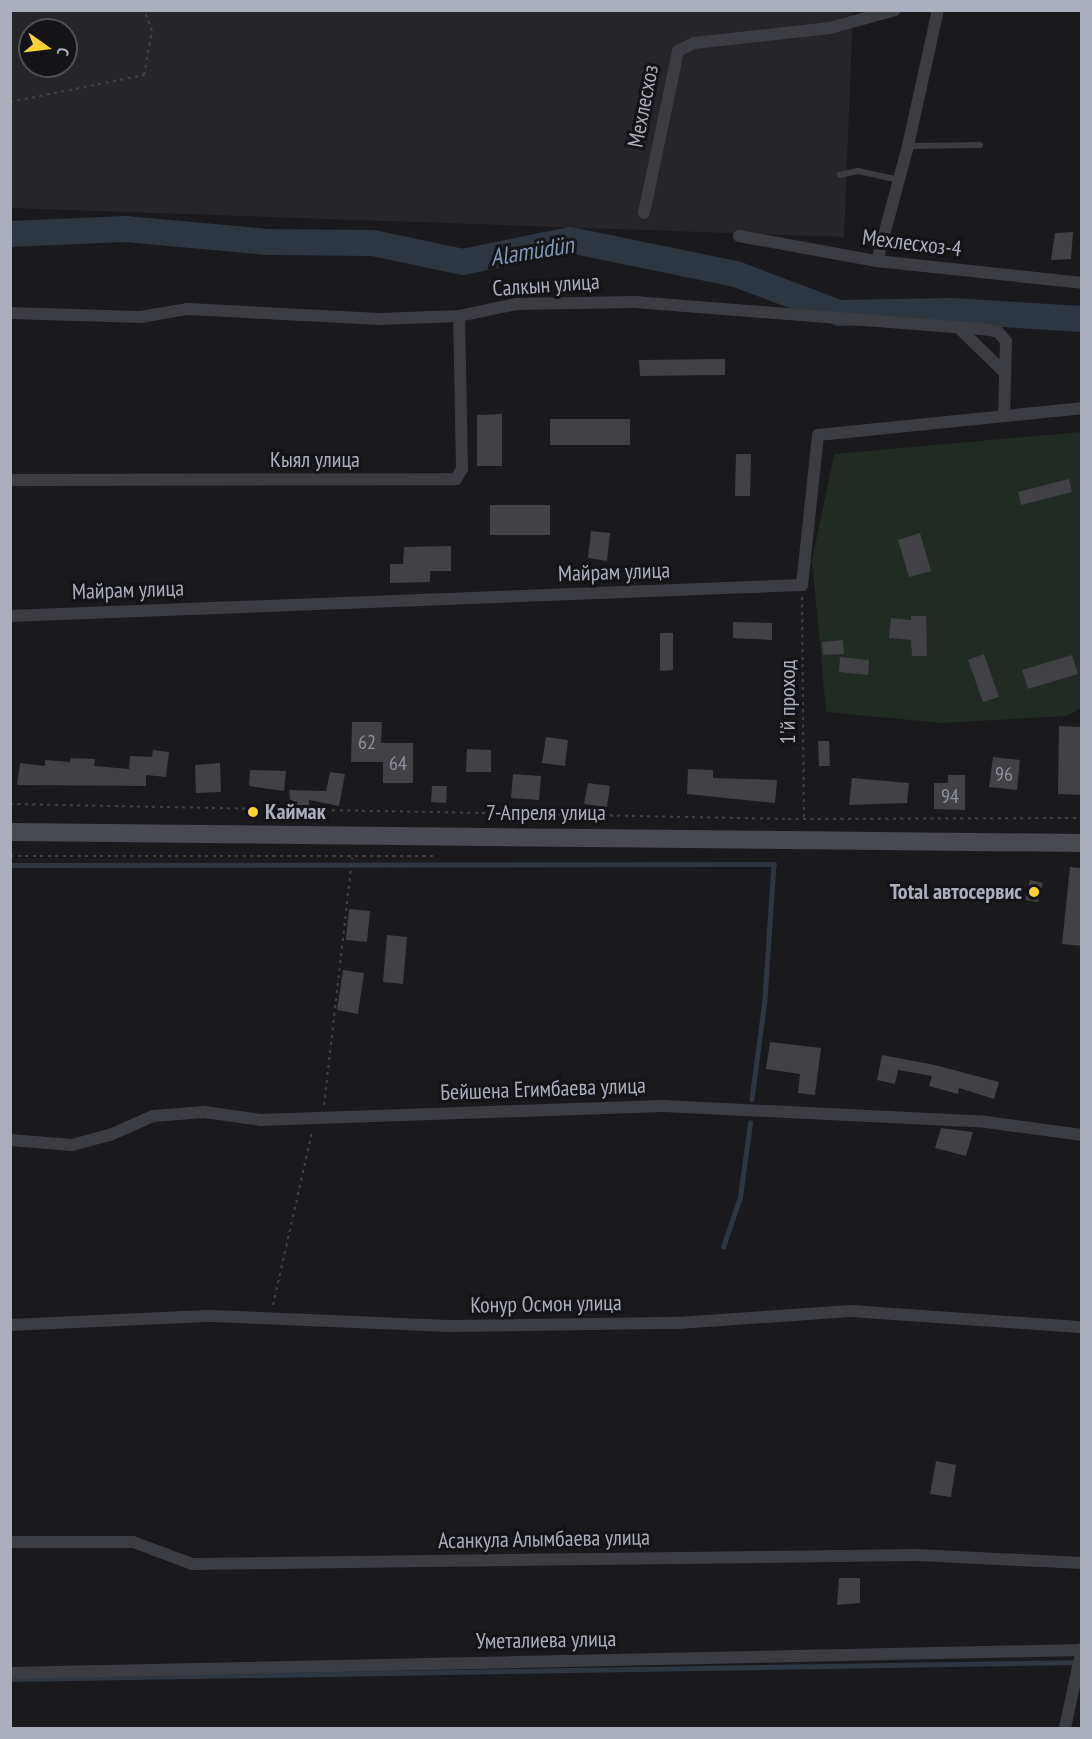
<!DOCTYPE html>
<html>
<head>
<meta charset="utf-8">
<style>
  body { margin:0 }
  #map { position:relative; width:1092px; height:1739px; overflow:hidden; background:#1a191c; font-family:"PT Sans Narrow",sans-serif }
  div>[style] { position:absolute }
  .built>* { inset:0; background:#262529 }
  .green>* { inset:0; background:#212a23 }
  .stream>* { height:4.5px; margin:-2.25px; padding:0 2.25px; transform-origin:2.25px; border-radius:2.25px; background:#2e3641 }
  .river>* { height:26px; margin:-13px; padding:0 13px; transform-origin:13px; border-radius:13px; background:#2e3641 }
  .building>* { inset:0; background:#414146 }
  .path>* { height:2px; margin-top:-1px; transform-origin:0; background:repeating-linear-gradient(90deg,#404148 0 3px,transparent 0 7.5px) }
  .lane>* { height:6px; margin:-3px; padding:0 3px; transform-origin:3px; border-radius:3px; background:#3c3c43 }
  .street>* { height:12px; margin:-6px; padding:0 6px; transform-origin:6px; border-radius:6px; background:#3c3c43 }
  .secondary>* { height:18px; margin:-9px; padding:0 9px; transform-origin:9px; border-radius:9px; background:#484951 }
  .dots>* { width:16px; height:16px; translate:-50% -50%; box-sizing:border-box; border:3px solid #141417; border-radius:50% }
  span { translate:-50% -50%; white-space:nowrap; text-align:center; line-height:1.15; -webkit-text-stroke:6px #141417; paint-order:stroke }
  .number-label { font-size:20px; color:#90939e }
  .number-label span { -webkit-text-stroke-width:0 }
  .street-label { font-size:22px; color:#abaebc }
  .poi-label { font-size:22px; color:#abaebc; font-weight:700 }
  .left { translate:0 -50%; text-align:left }
  .right { translate:-100% -50%; text-align:right }
  .water-label { font-size:24px; color:#8197b8; font-style:italic }
  .frame { position:absolute; inset:0; border:12px solid #abaebc; pointer-events:none }
  .north { position:absolute; left:18px; top:18px; width:60px; height:60px; box-sizing:border-box; background:#141417; border:2px solid #505259; border-radius:50%; rotate:104deg; font-size:16px; font-weight:700; line-height:24px; text-align:center; color:#abaebc }
  .north::after { content:''; display:block; margin:auto; width:21px; height:27px; background:#fcd330; clip-path:polygon(50% 0,100% 100%,50% 72%,0 100%) }
</style>
</head>
<body>
<div id="map">
  <div class="built">
    <div style="clip-path:polygon(evenodd,11px 11px,853px 11px,844px 237px,11px 208px,11px 11px,30px 30px,66px 30px,66px 66px,30px 66px,30px 30px)"></div>
  </div>
  <div class="green">
    <div style="clip-path:polygon(1081px 432px,1081px 708px,1067px 716px,942px 723px,826px 712px,812px 560px,834px 454px)"></div>
  </div>
  <div class="stream">
    <div style="left:10px;top:865px;width:764px;rotate:-0.07deg"></div>
    <div style="left:774px;top:864px;width:136px;rotate:93.8deg"></div>
    <div style="left:765px;top:1000px;width:100px;rotate:97.5deg"></div>
    <div style="left:723px;top:1247px;width:53px;rotate:-71.2deg"></div>
    <div style="left:740px;top:1197px;width:75px;rotate:-82.3deg"></div>
    <div style="left:10px;top:1679px;width:1069px;rotate:-0.91deg"></div>
  </div>
  <div class="river">
    <div style="left:10px;top:234px;width:115px;rotate:-2.5deg"></div>
    <div style="left:125px;top:229px;width:143px;rotate:5.2deg"></div>
    <div style="left:267px;top:242px;width:106px;rotate:0.5deg"></div>
    <div style="left:373px;top:243px;width:92px;rotate:11.9deg"></div>
    <div style="left:463px;top:262px;width:109px;rotate:-11.6deg"></div>
    <div style="left:570px;top:240px;width:169px;rotate:11.6deg"></div>
    <div style="left:736px;top:274px;width:110px;rotate:20.7deg"></div>
    <div style="left:839px;top:313px;width:113px;rotate:-1deg"></div>
    <div style="left:952px;top:311px;width:130px;rotate:3.5deg"></div>
  </div>
  <div class="building">
    <div style="clip-path:polygon(1073px 232px,1071px 259px,1051px 260px,1055px 233px)"></div>
    <div style="clip-path:polygon(725px 359px,725px 375px,640px 376px,639px 360px)"></div>
    <div style="clip-path:polygon(502px 414px,502px 466px,477px 466px,477px 415px)"></div>
    <div style="clip-path:polygon(550px 419px,630px 419px,630px 445px,550px 445px)"></div>
    <div style="clip-path:polygon(736px 454px,751px 454px,750px 496px,735px 496px)"></div>
    <div style="clip-path:polygon(1069px 479px,1072px 492px,1021px 505px,1018px 492px)"></div>
    <div style="clip-path:polygon(490px 505px,550px 505px,550px 535px,490px 535px)"></div>
    <div style="clip-path:polygon(591px 531px,610px 533px,607px 561px,588px 558px)"></div>
    <div style="clip-path:polygon(920px 533px,931px 571px,909px 577px,898px 540px)"></div>
    <div style="clip-path:polygon(451px 546px,451px 571px,430px 571px,430px 582px,390px 583px,390px 564px,403px 564px,404px 547px)"></div>
    <div style="clip-path:polygon(911px 616px,926px 616px,927px 656px,912px 656px,911px 640px,889px 638px,891px 618px,911px 620px)"></div>
    <div style="clip-path:polygon(733px 622px,772px 623px,772px 640px,733px 638px)"></div>
    <div style="clip-path:polygon(660px 633px,673px 633px,673px 670px,660px 671px)"></div>
    <div style="clip-path:polygon(843px 640px,844px 654px,823px 655px,822px 642px)"></div>
    <div style="clip-path:polygon(984px 654px,999px 697px,983px 702px,968px 660px)"></div>
    <div style="clip-path:polygon(1072px 655px,1078px 674px,1028px 689px,1022px 670px)"></div>
    <div style="clip-path:polygon(840px 657px,869px 660px,868px 675px,839px 672px)"></div>
    <div style="clip-path:polygon(352px 722px,382px 722px,381px 743px,413px 743px,413px 783px,383px 783px,383px 762px,351px 762px)"></div>
    <div style="clip-path:polygon(1059px 726px,1082px 727px,1082px 795px,1058px 794px)"></div>
    <div style="clip-path:polygon(546px 737px,568px 740px,565px 766px,542px 763px)"></div>
    <div style="clip-path:polygon(818px 741px,829px 741px,830px 766px,819px 766px)"></div>
    <div style="clip-path:polygon(467px 749px,491px 750px,491px 772px,466px 772px)"></div>
    <div style="clip-path:polygon(153px 750px,169px 752px,166px 777px,146px 775px,146px 786px,17px 785px,20px 763px,45px 766px,45px 760px,70px 762px,71px 758px,95px 759px,94px 766px,129px 769px,130px 756px,152px 757px)"></div>
    <div style="clip-path:polygon(993px 757px,1020px 760px,1017px 790px,989px 787px)"></div>
    <div style="clip-path:polygon(220px 763px,221px 792px,196px 793px,195px 765px)"></div>
    <div style="clip-path:polygon(688px 769px,713px 770px,713px 778px,777px 780px,775px 803px,687px 794px)"></div>
    <div style="clip-path:polygon(250px 770px,286px 771px,284px 791px,249px 786px)"></div>
    <div style="clip-path:polygon(330px 772px,345px 774px,339px 806px,309px 800px,309px 807px,291px 807px,289px 790px,326px 791px)"></div>
    <div style="clip-path:polygon(513px 774px,541px 776px,539px 800px,511px 798px)"></div>
    <div style="clip-path:polygon(948px 775px,965px 775px,965px 810px,934px 809px,934px 783px,948px 783px)"></div>
    <div style="clip-path:polygon(852px 778px,909px 783px,907px 803px,849px 805px)"></div>
    <div style="clip-path:polygon(588px 783px,610px 786px,607px 807px,584px 804px)"></div>
    <div style="clip-path:polygon(432px 786px,447px 786px,446px 803px,431px 802px)"></div>
    <div style="clip-path:polygon(1070px 867px,1082px 868px,1082px 946px,1062px 944px)"></div>
    <div style="clip-path:polygon(1030px 880px,1043px 883px,1038px 902px,1025px 900px)"></div>
    <div style="clip-path:polygon(349px 909px,370px 911px,367px 942px,346px 940px)"></div>
    <div style="clip-path:polygon(387px 935px,407px 937px,403px 984px,383px 982px)"></div>
    <div style="clip-path:polygon(343px 970px,364px 973px,358px 1014px,337px 1010px)"></div>
    <div style="clip-path:polygon(770px 1042px,821px 1048px,815px 1095px,798px 1093px,800px 1074px,766px 1069px)"></div>
    <div style="clip-path:polygon(882px 1055px,935px 1065px,999px 1082px,994px 1099px,959px 1088px,958px 1094px,929px 1086px,932px 1076px,898px 1070px,895px 1084px,877px 1080px)"></div>
    <div style="clip-path:polygon(941px 1128px,973px 1132px,966px 1156px,935px 1148px)"></div>
    <div style="clip-path:polygon(936px 1461px,956px 1465px,951px 1497px,930px 1494px)"></div>
    <div style="clip-path:polygon(839px 1578px,860px 1578px,860px 1603px,837px 1605px)"></div>
  </div>
  <div class="path">
    <div style="left:10px;top:102px;width:137px;rotate:-11.4deg"></div>
    <div style="left:144px;top:75px;width:45px;rotate:-79.7deg"></div>
    <div style="left:152px;top:31px;width:22px;rotate:-111deg"></div>
    <div style="left:802px;top:597px;width:222px;rotate:89.5deg"></div>
    <div style="left:10px;top:804px;width:778px;rotate:1.1deg"></div>
    <div style="left:788px;top:819px;width:294px;rotate:-0.2deg"></div>
    <div style="left:10px;top:856px;width:428px"></div>
    <div style="left:324px;top:1105px;width:249px;rotate:-83.5deg"></div>
    <div style="left:273px;top:1305px;width:177px;rotate:-77.3deg"></div>
  </div>
  <div class="lane">
    <div style="left:909px;top:146px;width:71px;rotate:-0.8deg"></div>
    <div style="left:840px;top:175px;width:18px;rotate:-13deg"></div>
    <div style="left:858px;top:171px;width:42px;rotate:12.4deg"></div>
  </div>
  <div class="street">
    <div style="left:644px;top:213px;width:166px;rotate:-78.1deg"></div>
    <div style="left:678px;top:51px;width:18px;rotate:-27deg"></div>
    <div style="left:694px;top:43px;width:137px;rotate:-6.3deg"></div>
    <div style="left:830px;top:28px;width:67px;rotate:-15.5deg"></div>
    <div style="left:739px;top:236px;width:140px;rotate:10.3deg"></div>
    <div style="left:877px;top:261px;width:206px;rotate:6.1deg"></div>
    <div style="left:877px;top:261px;width:119px;rotate:-74.9deg"></div>
    <div style="left:908px;top:146px;width:139px;rotate:-77.6deg"></div>
    <div style="left:10px;top:313px;width:130px;rotate:1.8deg"></div>
    <div style="left:140px;top:317px;width:49px;rotate:-9.5deg"></div>
    <div style="left:188px;top:309px;width:192px;rotate:3deg"></div>
    <div style="left:380px;top:319px;width:79px;rotate:-2.2deg"></div>
    <div style="left:459px;top:316px;width:58px;rotate:-11.9deg"></div>
    <div style="left:516px;top:304px;width:119px;rotate:-1deg"></div>
    <div style="left:635px;top:302px;width:355px;rotate:4.5deg"></div>
    <div style="left:989px;top:330px;width:9px;rotate:13deg"></div>
    <div style="left:998px;top:332px;width:12px;rotate:48deg"></div>
    <div style="left:1006px;top:341px;width:75px;rotate:91.5deg"></div>
    <div style="left:961px;top:330px;width:62px;rotate:44.3deg"></div>
    <div style="left:10px;top:480px;width:446px;rotate:-0.1deg"></div>
    <div style="left:456px;top:479px;width:12px;rotate:-59deg"></div>
    <div style="left:462px;top:469px;width:153px;rotate:-91.1deg"></div>
    <div style="left:10px;top:616px;width:793px;rotate:-2.24deg"></div>
    <div style="left:802px;top:585px;width:151px;rotate:-83.9deg"></div>
    <div style="left:818px;top:435px;width:265px;rotate:-5.8deg"></div>
    <div style="left:10px;top:1140px;width:62px;rotate:4.6deg"></div>
    <div style="left:72px;top:1145px;width:39px;rotate:-15deg"></div>
    <div style="left:110px;top:1135px;width:47px;rotate:-23.8deg"></div>
    <div style="left:153px;top:1116px;width:51px;rotate:-4.5deg"></div>
    <div style="left:204px;top:1112px;width:58px;rotate:8deg"></div>
    <div style="left:261px;top:1120px;width:403px;rotate:-2deg"></div>
    <div style="left:664px;top:1106px;width:322px;rotate:2.8deg"></div>
    <div style="left:986px;top:1122px;width:97px;rotate:7.7deg"></div>
    <div style="left:10px;top:1325px;width:202px;rotate:-2.6deg"></div>
    <div style="left:212px;top:1316px;width:237px;rotate:2.4deg"></div>
    <div style="left:449px;top:1326px;width:229px;rotate:-0.8deg"></div>
    <div style="left:678px;top:1323px;width:173px;rotate:-4deg"></div>
    <div style="left:851px;top:1311px;width:232px;rotate:4deg"></div>
    <div style="left:10px;top:1542px;width:123px"></div>
    <div style="left:133px;top:1542px;width:63px;rotate:20.4deg"></div>
    <div style="left:192px;top:1564px;width:725px;rotate:-0.71deg"></div>
    <div style="left:917px;top:1555px;width:165px;rotate:2.8deg"></div>
    <div style="left:10px;top:1673px;width:1072px;rotate:-1.23deg"></div>
    <div style="left:1065px;top:1728px;width:81px;rotate:-77.9deg"></div>
  </div>
  <div class="secondary">
    <div style="left:10px;top:832px;width:1072px;rotate:0.59deg"></div>
  </div>
  <div class="dots">
    <div style="left:253px;top:812px;background:#fcd330"></div>
    <div style="left:1034px;top:892px;background:#fcd330"></div>
  </div>
  <div class="number-label">
    <span style="left:367px;top:742px">62</span>
    <span style="left:398px;top:763px">64</span>
    <span style="left:1004px;top:774px">96</span>
    <span style="left:950px;top:796px">94</span>
  </div>
  <div class="street-label">
    <span style="left:643px;top:106px;rotate:-79deg">Мехлесхоз</span>
    <span style="left:912px;top:243px;rotate:7deg">Мехлесхоз-4</span>
    <span style="left:546px;top:285px;rotate:-4deg">Салкын улица</span>
    <span style="left:315px;top:460px">Кыял улица</span>
    <span style="left:614px;top:572px;rotate:-2deg">Майрам улица</span>
    <span style="left:128px;top:590px;rotate:-2deg">Майрам улица</span>
    <span style="left:788px;top:702px;rotate:-90deg">1'й проход</span>
    <span style="left:546px;top:813px">7-Апреля улица</span>
    <span style="left:543px;top:1089px;rotate:-2deg">Бейшена Егимбаева улица</span>
    <span style="left:546px;top:1304px;rotate:-1deg">Конур Осмон улица</span>
    <span style="left:544px;top:1539px;rotate:-1deg">Асанкула Алымбаева улица</span>
    <span style="left:546px;top:1640px;rotate:-1deg">Уметалиева улица</span>
  </div>
  <div class="poi-label">
    <span class="left" style="left:265px;top:812px">Каймак</span>
    <span class="right" style="left:1022px;top:892px">Total автосервис</span>
  </div>
  <div class="water-label">
    <span style="left:532px;top:251px;rotate:-9deg">Alamüdün</span>
  </div>
  <div class="frame"></div>
  <div class="north">С</div>
</div>
</body>
</html>
